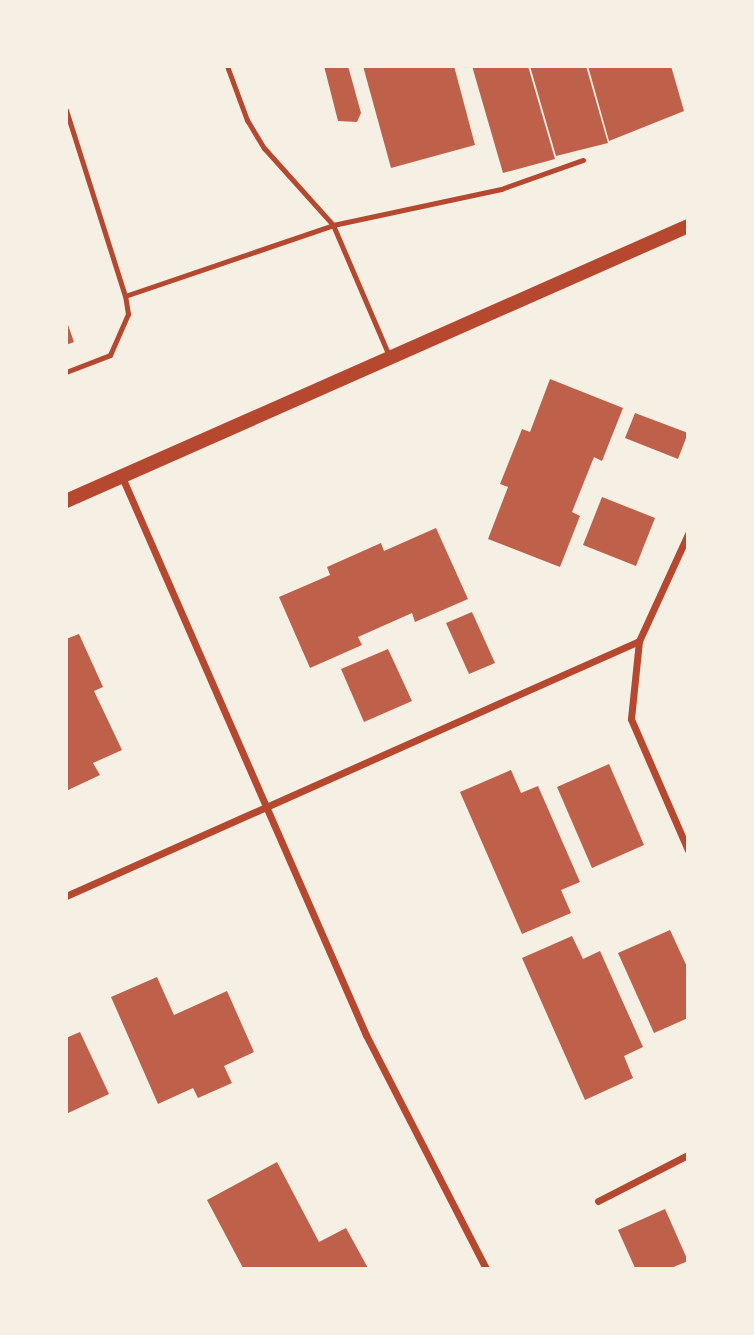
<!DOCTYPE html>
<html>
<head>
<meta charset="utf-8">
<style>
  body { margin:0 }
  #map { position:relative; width:754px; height:1335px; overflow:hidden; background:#f6efe4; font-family:"Times New Roman",serif }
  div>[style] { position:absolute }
  .building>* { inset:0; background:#bf614a }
  .service>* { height:5px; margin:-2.5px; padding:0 2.5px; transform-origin:2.5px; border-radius:2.5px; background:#b5482f }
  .minor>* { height:7px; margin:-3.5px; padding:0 3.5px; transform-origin:3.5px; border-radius:3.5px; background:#b5482f }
  .secondary>* { height:14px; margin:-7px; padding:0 7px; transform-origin:7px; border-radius:7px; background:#b5482f }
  span { translate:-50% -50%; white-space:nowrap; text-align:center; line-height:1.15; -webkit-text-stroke:5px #f6efe4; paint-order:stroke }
  .frame { position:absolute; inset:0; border:68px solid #f6efe4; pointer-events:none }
</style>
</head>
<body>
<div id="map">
  <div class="building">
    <div style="clip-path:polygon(324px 66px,348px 66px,361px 113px,357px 122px,338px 121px)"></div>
    <div style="clip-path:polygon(363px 66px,454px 66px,475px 145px,391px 168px)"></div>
    <div style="clip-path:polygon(472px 66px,528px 66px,555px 159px,503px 173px)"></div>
    <div style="clip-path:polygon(530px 66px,586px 66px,608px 143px,556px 156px)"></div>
    <div style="clip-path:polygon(588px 66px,671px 66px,684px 111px,609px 141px)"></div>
    <div style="clip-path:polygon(66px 319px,74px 342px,66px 345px)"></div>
    <div style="clip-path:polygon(550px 379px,623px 408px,602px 461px,594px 457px,572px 512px,580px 516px,560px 567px,488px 539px,508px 487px,500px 484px,522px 429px,530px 432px)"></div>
    <div style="clip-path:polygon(635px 413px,688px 433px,678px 459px,625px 438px)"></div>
    <div style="clip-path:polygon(602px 497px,655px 518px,636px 566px,583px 545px)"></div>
    <div style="clip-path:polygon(436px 528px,468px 599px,415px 622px,412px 613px,358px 637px,362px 645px,310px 668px,279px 597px,330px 575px,327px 567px,381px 543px,384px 551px)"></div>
    <div style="clip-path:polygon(472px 612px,495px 663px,469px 674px,446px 623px)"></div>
    <div style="clip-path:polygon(79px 634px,103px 687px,94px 691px,122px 750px,93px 763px,100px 775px,66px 791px,66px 639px)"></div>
    <div style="clip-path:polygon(388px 649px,412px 701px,364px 722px,341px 669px)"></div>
    <div style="clip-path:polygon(609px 764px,644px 845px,592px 868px,557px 787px)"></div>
    <div style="clip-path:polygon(511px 770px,521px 793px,538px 786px,580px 882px,561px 890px,571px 913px,522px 934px,460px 792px)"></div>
    <div style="clip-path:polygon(670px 930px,688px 969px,688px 1018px,654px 1033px,618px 953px)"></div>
    <div style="clip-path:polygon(572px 936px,583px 959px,600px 951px,643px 1047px,624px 1056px,633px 1078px,585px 1100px,522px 958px)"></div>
    <div style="clip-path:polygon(157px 977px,174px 1015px,227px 991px,254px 1052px,224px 1066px,232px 1083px,198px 1098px,193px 1088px,158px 1104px,111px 997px)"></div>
    <div style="clip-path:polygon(80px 1032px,109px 1094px,66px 1114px,66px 1038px)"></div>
    <div style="clip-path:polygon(277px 1162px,319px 1242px,346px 1228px,368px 1268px,243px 1268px,207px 1200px)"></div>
    <div style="clip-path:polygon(665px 1209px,688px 1261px,671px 1268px,635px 1268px,618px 1230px)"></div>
  </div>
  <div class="service">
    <div style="left:227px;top:66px;width:58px;rotate:69.7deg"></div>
    <div style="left:247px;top:120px;width:33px;rotate:59deg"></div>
    <div style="left:264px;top:148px;width:103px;rotate:48.1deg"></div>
    <div style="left:333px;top:225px;width:172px;rotate:-12.1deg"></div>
    <div style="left:501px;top:189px;width:87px;rotate:-19.5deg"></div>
    <div style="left:66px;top:110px;width:195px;rotate:72.4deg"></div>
    <div style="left:125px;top:296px;width:220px;rotate:-18.8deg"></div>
    <div style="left:333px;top:225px;width:145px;rotate:66.8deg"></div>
    <div style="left:66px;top:372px;width:47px;rotate:-21.1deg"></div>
    <div style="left:110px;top:355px;width:45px;rotate:-66.3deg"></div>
    <div style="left:128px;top:314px;width:18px;rotate:-99deg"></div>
  </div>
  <div class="minor">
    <div style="left:122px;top:477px;width:609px;rotate:66.38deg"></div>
    <div style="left:366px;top:1035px;width:262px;rotate:62.8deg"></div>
    <div style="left:639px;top:641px;width:78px;rotate:95.9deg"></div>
    <div style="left:631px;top:719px;width:143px;rotate:66.5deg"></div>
    <div style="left:66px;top:896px;width:627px;rotate:-23.99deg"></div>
    <div style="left:639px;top:641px;width:118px;rotate:-65.4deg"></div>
    <div style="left:598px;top:1201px;width:101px;rotate:-27.1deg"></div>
  </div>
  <div class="secondary">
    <div style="left:66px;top:501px;width:680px;rotate:-23.85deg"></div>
  </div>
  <div class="frame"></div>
</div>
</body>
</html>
